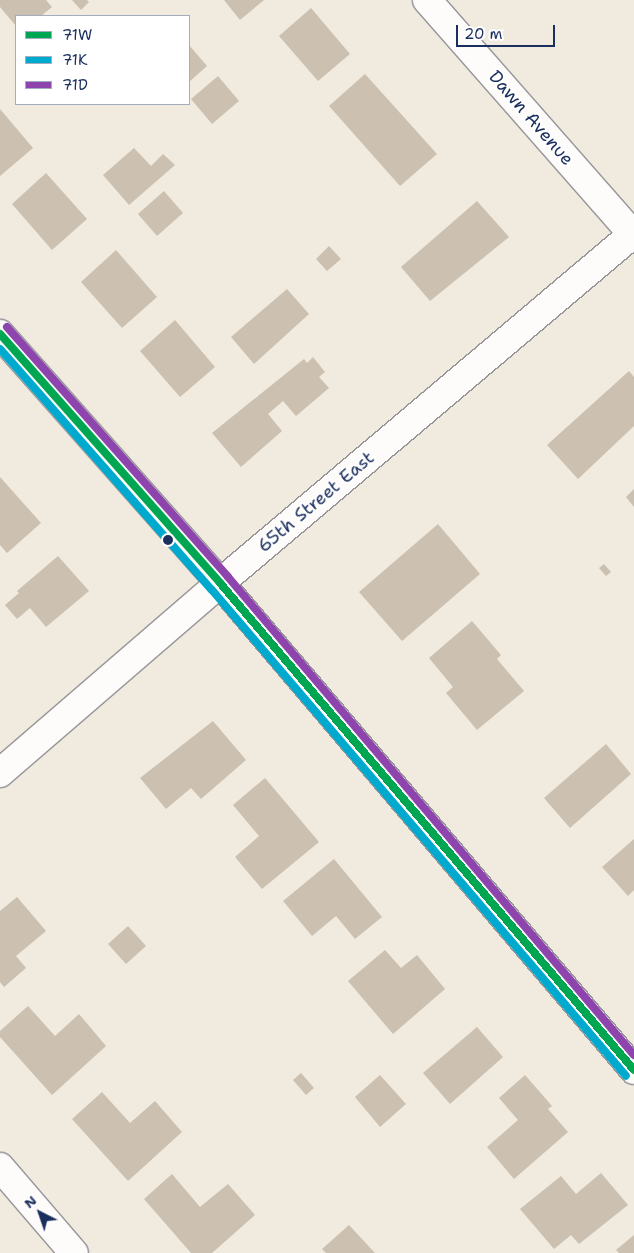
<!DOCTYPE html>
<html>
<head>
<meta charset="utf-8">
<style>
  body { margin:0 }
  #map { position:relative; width:634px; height:1253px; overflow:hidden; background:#f0eadf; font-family:"Shantell Sans",sans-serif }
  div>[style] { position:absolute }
  .building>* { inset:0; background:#ccc0b0 }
  .roads { filter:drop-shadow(1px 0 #969699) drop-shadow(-1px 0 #969699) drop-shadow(0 1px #969699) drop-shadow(0 -1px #969699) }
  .minor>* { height:28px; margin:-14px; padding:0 14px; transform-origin:14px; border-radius:14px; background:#fdfcfa }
  .bus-1>* { height:8px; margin:-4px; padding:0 4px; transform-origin:4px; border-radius:4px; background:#00a651 }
  .bus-2>* { height:8px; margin:-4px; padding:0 4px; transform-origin:4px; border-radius:4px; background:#00a9ce }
  .bus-3>* { height:8px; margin:-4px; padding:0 4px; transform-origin:4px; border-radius:4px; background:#8e44ad }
  .dots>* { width:14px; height:14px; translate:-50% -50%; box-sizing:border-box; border:2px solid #fff; border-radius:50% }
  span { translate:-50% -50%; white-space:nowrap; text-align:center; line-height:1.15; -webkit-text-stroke:4px #fff; paint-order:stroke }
  .street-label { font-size:18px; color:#1b2f5e }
  .legend { position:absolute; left:15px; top:15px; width:175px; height:90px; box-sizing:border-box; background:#fff; border:1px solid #a4acbf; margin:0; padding:6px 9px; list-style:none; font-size:15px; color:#1b2f5e }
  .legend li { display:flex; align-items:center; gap:10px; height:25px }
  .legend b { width:25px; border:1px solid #a4acbf }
  .north { position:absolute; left:15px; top:1188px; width:50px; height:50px; -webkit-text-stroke:4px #fff; paint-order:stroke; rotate:319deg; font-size:14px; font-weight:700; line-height:20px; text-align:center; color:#1b2f5e }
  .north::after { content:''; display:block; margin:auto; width:18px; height:22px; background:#1b2f5e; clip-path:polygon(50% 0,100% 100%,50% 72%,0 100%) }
  .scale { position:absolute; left:456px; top:25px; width:99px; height:22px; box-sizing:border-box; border:2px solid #1b2f5e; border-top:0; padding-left:6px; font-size:15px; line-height:18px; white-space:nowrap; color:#1b2f5e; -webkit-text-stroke:4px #fff; paint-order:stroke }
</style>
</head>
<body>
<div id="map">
  <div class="building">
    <div style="clip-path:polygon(0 0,46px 0,52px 7px,41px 16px,16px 16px,16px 26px,0 7px)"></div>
    <div style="clip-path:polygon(72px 0,87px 0,89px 2px,81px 10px)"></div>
    <div style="clip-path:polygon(224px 0,264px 0,240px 20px)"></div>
    <div style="clip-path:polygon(311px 8px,350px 54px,318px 81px,279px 36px)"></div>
    <div style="clip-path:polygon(189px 45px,207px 66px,189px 82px)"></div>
    <div style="clip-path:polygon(365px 74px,437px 154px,400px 186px,329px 106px)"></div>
    <div style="clip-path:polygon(218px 76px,239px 101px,212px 124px,191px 99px)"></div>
    <div style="clip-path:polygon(0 109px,33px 148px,0 176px)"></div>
    <div style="clip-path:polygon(134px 148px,151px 166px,163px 154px,175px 165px,129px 205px,103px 175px)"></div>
    <div style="clip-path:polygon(46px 173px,87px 219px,52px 250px,12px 204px)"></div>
    <div style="clip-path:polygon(164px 191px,183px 213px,157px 236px,138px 214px)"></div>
    <div style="clip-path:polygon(477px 201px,509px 237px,430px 301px,401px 267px)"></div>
    <div style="clip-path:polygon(329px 246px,341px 259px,327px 271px,316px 259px)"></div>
    <div style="clip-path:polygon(116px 250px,157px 297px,122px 328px,81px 282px)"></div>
    <div style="clip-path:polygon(287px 289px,309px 314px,254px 364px,231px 337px)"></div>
    <div style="clip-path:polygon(175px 320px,215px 367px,180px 397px,140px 351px)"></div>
    <div style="clip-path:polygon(313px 357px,325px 372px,319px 377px,329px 388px,296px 416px,283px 401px,268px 414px,282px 431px,241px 467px,212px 433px,304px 359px,307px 363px)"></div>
    <div style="clip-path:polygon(629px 371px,634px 377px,634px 426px,578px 479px,547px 445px)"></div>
    <div style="clip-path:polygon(0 477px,41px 523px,7px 553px,0 545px)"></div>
    <div style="clip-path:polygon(634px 489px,634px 507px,626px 497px)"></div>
    <div style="clip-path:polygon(438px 524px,480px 574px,402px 641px,359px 592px)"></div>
    <div style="clip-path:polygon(58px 556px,89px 591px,46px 627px,30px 608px,17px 619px,5px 605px,19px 593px,17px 591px)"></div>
    <div style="clip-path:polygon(604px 564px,611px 572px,606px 576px,599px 568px)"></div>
    <div style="clip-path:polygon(472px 621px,501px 655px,497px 659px,524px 691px,477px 730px,446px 693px,453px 687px,429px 658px)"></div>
    <div style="clip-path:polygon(213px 721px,246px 760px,201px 799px,191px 788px,166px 809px,140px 778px)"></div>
    <div style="clip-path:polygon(606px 744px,631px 774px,570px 828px,544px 798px)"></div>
    <div style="clip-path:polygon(265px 778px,319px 842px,262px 889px,235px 857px,259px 836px,233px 805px)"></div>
    <div style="clip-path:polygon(634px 839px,634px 890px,628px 896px,602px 867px)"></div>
    <div style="clip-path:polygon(334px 859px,382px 917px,355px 939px,336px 916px,312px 936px,283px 901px)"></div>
    <div style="clip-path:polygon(17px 897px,46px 931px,16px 956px,26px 968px,4px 987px,0 982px,0 911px)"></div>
    <div style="clip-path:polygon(128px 926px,146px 946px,126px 964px,108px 944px)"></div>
    <div style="clip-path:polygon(385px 950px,401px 968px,417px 955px,445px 989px,393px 1034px,348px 981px)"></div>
    <div style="clip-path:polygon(28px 1006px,55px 1036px,79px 1014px,106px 1046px,52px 1095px,0 1037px,0 1031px)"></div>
    <div style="clip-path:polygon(477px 1027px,503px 1057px,450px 1104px,423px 1073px)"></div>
    <div style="clip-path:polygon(301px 1073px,314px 1088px,306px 1095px,293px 1080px)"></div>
    <div style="clip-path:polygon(380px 1075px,406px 1104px,380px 1127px,355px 1097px)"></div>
    <div style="clip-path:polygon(525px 1075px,552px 1106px,548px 1109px,568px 1132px,514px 1179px,487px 1147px,518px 1120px,499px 1098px)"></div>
    <div style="clip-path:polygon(102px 1092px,130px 1123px,155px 1101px,182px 1132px,128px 1181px,72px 1119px)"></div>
    <div style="clip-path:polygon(601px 1173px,628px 1205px,579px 1244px,571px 1235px,554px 1249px,520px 1209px,561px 1176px,576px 1194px)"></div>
    <div style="clip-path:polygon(172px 1174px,200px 1207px,228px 1184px,255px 1215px,212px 1253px,191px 1253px,144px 1199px)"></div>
    <div style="clip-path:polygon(349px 1225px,375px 1253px,326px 1253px,322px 1249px)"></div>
    <div style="clip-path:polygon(634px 1235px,634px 1253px,619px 1253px,616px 1250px)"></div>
  </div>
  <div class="roads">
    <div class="minor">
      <div style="left:427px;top:0;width:314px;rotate:48.7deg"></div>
      <div style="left:0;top:334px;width:332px;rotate:48.5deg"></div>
      <div style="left:220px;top:583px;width:639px;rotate:49.63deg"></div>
      <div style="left:0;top:773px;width:291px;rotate:-40.8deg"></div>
      <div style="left:220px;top:583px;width:542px;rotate:-40.21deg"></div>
      <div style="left:0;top:1167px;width:113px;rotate:49.3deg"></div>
    </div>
  </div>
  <div class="bus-1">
    <div style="left:0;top:334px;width:332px;rotate:48.5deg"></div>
    <div style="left:220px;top:583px;width:639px;rotate:49.63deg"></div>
  </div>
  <div class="bus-2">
    <div style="left:0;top:349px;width:321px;rotate:48.7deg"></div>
    <div style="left:212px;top:590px;width:638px;rotate:49.57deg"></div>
  </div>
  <div class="bus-3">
    <div style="left:7px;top:327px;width:334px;rotate:48.5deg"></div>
    <div style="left:228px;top:577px;width:627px;rotate:49.66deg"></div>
  </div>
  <div class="dots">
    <div style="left:168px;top:540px;background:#1b2f5e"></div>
  </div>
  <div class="street-label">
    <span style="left:531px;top:118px;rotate:49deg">Dawn Avenue</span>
    <span style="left:316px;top:502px;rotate:-40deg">65th Street East</span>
  </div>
  <ul class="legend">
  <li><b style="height:6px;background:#00a651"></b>71W</li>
  <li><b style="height:6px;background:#00a9ce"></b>71K</li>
  <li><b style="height:6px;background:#8e44ad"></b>71D</li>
  </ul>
  <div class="north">N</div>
  <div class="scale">20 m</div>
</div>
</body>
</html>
